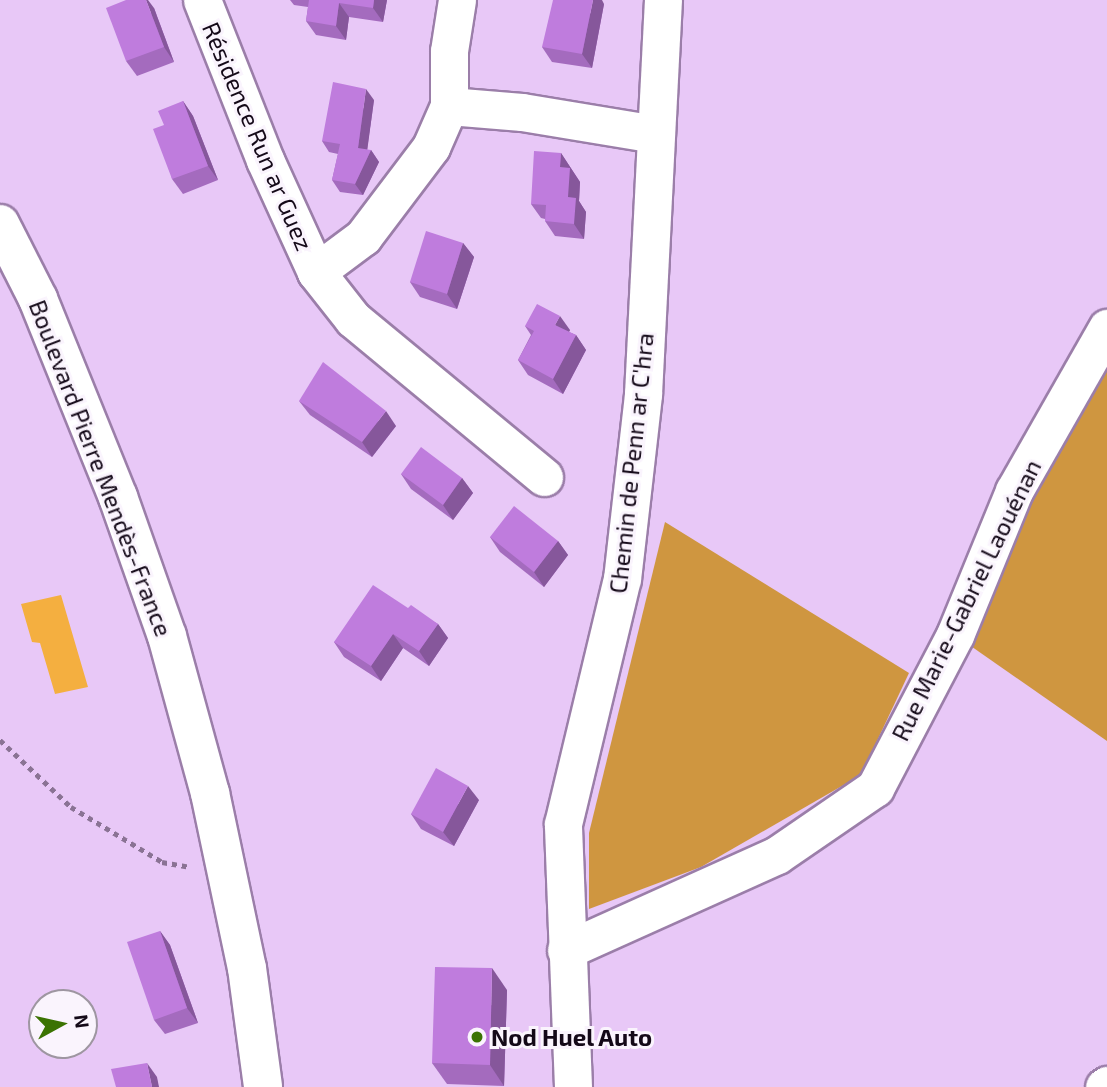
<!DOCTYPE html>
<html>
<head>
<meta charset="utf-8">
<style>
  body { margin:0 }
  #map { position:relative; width:1107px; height:1087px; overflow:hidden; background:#e8c8f7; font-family:"Exo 2",sans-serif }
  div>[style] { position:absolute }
  .green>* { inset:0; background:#f4af40 }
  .forest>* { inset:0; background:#cf9640 }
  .path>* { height:4.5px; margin-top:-2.25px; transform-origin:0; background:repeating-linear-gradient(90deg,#8a7394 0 5px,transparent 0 10px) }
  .roads { filter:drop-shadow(2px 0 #9b7ea9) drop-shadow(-2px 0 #9b7ea9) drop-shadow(0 2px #9b7ea9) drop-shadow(0 -2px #9b7ea9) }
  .street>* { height:37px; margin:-18.5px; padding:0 18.5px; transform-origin:18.5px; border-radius:18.5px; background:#fff }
  .primary>* { height:38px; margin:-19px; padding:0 19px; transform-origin:19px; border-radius:19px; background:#fff }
  .wall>* { inset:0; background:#a46bbe }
  .shaded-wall>* { inset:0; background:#86579b }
  .building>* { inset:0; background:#bf7cdd }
  .dots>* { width:19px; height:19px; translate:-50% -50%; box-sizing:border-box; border:4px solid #faf4fd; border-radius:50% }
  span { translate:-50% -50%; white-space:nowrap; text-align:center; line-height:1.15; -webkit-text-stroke:6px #faf4fd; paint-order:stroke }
  .street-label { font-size:24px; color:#140918 }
  .poi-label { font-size:24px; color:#140918; font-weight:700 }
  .left { translate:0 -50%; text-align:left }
  .north { position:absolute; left:28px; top:989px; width:70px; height:70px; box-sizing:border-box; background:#faf4fd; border:2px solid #9e96a1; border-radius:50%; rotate:82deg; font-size:19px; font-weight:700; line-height:28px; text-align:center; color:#140918 }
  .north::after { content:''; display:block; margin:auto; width:24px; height:32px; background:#3b7302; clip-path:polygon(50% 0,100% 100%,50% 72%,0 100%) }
</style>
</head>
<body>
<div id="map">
  <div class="green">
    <div style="clip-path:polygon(61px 595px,88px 687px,55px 694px,40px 643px,32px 642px,21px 604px)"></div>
  </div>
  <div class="forest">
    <div style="clip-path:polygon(1107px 328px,1107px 741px,955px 635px)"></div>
    <div style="clip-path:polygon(665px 522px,909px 673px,861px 775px,701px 867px,589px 909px,589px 833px)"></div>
  </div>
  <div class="path">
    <div style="left:0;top:740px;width:98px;rotate:43.3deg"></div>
    <div style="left:71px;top:807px;width:106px;rotate:31.1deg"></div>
    <div style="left:162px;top:862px;width:29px;rotate:10deg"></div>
  </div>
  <div class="roads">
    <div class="street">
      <div style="left:202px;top:0;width:172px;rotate:68.5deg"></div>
      <div style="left:265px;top:160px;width:123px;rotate:65.5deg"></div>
      <div style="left:316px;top:272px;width:59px;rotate:-36.7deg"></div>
      <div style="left:363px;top:237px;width:113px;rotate:-52.9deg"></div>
      <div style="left:431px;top:147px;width:45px;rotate:-66.3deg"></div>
      <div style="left:449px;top:106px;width:55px;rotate:-90deg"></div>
      <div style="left:449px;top:51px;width:52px;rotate:-81.1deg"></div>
      <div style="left:449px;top:106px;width:73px;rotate:4.7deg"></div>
      <div style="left:522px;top:112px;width:135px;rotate:9.4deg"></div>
      <div style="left:316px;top:272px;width:60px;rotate:51.8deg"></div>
      <div style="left:353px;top:319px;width:248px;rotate:39.6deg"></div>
      <div style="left:566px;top:950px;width:231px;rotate:-24.2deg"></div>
      <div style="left:777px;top:855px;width:119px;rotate:-34.4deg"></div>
      <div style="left:875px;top:788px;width:173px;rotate:-62.4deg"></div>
      <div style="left:955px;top:635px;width:156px;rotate:-67.7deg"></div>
      <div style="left:1014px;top:491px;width:188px;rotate:-60.3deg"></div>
      <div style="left:573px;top:1087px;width:263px;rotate:-92.2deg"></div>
      <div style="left:563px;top:824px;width:252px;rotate:-76.5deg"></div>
      <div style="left:622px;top:579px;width:186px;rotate:-83.5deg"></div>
      <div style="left:643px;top:394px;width:395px;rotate:-87.1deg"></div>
      <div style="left:1104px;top:1087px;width:4px;rotate:-34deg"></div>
    </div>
    <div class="primary">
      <div style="left:0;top:224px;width:84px;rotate:63.1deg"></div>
      <div style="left:38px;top:299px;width:214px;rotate:68deg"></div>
      <div style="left:118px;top:497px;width:147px;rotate:70.6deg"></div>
      <div style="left:167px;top:636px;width:163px;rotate:74.7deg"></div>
      <div style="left:210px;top:793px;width:179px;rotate:78.1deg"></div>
      <div style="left:247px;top:968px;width:120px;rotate:82.3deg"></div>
    </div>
  </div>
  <div class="wall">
    <div style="clip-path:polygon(290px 0,387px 0,383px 22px,349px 17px,346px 40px,316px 35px,306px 21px,308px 7px,294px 5px)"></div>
    <div style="clip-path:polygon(604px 4px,592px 68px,552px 62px,542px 47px)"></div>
    <div style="clip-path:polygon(154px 8px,174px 62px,137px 76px,126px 61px)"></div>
    <div style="clip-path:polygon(374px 100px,367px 150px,371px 150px,379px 162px,363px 195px,340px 192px,332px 180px,338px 154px,329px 152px,322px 141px)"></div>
    <div style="clip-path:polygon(183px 101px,193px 116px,218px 180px,183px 194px,172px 179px,164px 125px)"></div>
    <div style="clip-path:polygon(561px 153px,580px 182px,579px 201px,586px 212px,584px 239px,555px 236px,545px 221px,545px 219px,541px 218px,531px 204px)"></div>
    <div style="clip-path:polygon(463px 243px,474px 257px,457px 309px,420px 297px,410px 282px)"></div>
    <div style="clip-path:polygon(525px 326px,570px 330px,569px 332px,576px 335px,586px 350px,563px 394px,528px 375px,518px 360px,531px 335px)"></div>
    <div style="clip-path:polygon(299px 401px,396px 426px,372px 457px,310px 415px)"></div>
    <div style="clip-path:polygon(401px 474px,462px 478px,473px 493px,453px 520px,411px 489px)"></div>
    <div style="clip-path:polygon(490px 537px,558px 541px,568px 555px,544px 587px,500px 552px)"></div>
    <div style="clip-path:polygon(408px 608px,438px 624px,448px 638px,429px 666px,403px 648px,381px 681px,344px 657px,334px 642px)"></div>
    <div style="clip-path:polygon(479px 800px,454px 846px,421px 829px,411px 814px)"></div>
    <div style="clip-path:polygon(160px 931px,170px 945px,198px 1023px,165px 1034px,154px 1020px)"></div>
    <div style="clip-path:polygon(507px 990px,504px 1086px,447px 1084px,432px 1063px)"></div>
  </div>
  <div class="shaded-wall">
    <div style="clip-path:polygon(146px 0,148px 0,154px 8px,174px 62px,164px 47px)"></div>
    <div style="clip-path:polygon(374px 0,387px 0,383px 22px,373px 8px)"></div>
    <div style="clip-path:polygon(593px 0,602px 0,604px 4px,592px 68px,582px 54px)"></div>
    <div style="clip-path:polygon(339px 3px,349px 17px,346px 40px,336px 26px)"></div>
    <div style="clip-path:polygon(366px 89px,374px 100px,366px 159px,358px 148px)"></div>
    <div style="clip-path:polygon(183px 101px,193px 116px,218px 180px,208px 166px)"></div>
    <div style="clip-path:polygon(371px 150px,379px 162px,363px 195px,355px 184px)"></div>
    <div style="clip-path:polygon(561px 153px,580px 182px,579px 201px,586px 212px,584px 239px,574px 224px,560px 167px)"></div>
    <div style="clip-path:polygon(463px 243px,474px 257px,457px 309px,447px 294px)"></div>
    <div style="clip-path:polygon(560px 316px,570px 330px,565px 339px,555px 325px)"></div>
    <div style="clip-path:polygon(576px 335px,586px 350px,563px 394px,553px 379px)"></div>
    <div style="clip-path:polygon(386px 411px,396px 426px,372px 457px,362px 442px)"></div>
    <div style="clip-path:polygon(462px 478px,473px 493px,453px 520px,443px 505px)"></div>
    <div style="clip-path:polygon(558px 541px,568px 555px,544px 587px,534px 572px)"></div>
    <div style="clip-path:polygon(438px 624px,448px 638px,429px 666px,419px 651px)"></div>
    <div style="clip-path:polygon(393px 634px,403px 648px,381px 681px,371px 666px)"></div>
    <div style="clip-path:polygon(468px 786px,479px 800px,454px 846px,443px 832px)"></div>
    <div style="clip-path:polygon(160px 931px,170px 945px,198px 1023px,187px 1008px)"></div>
    <div style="clip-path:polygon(492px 968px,507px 990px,504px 1086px,490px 1065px)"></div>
    <div style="clip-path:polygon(147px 1063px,157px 1077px,159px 1087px,152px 1087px)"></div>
  </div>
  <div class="building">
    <div style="clip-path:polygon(126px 0,146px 0,164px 47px,126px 61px,106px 8px)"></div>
    <div style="clip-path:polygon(309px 0,374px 0,373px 8px,339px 3px,336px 26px,306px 21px)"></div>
    <div style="clip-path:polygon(553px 0,593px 0,582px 54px,542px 47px)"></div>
    <div style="clip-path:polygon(333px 82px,366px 89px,358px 148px,371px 150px,355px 184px,332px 180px,340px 144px,322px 141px)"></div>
    <div style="clip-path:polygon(183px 101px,208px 166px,172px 179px,153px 129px,164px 125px,158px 111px)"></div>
    <div style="clip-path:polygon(534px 151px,561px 153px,560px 167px,570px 168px,568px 197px,576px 198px,574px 224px,545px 221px,546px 205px,531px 204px)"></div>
    <div style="clip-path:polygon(426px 231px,463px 243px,447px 294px,410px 282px)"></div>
    <div style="clip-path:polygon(537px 304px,560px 316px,555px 325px,576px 335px,553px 379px,518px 360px,534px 331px,525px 326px)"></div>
    <div style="clip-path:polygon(323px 362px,386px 411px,362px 442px,299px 401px)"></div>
    <div style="clip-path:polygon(421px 447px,462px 478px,443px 505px,401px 474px)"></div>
    <div style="clip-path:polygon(514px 506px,558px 541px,534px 572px,490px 537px)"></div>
    <div style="clip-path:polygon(373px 585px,408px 608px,411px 605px,438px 624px,419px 651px,393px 634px,371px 666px,334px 642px)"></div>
    <div style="clip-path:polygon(436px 768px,468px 786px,443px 832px,411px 814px)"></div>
    <div style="clip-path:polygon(160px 931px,187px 1008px,154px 1020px,127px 942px)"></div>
    <div style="clip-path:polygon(435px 967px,492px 968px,490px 1065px,432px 1063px)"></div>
    <div style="clip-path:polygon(147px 1063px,152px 1087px,116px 1087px,111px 1069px)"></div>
  </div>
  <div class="dots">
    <div style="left:477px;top:1037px;background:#3b7302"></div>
  </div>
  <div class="street-label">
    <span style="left:258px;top:136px;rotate:67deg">Résidence Run ar Guez</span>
    <span style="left:631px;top:463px;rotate:-84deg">Chemin de Penn ar C'hra</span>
    <span style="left:101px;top:468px;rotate:69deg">Boulevard Pierre Mendès-France</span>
    <span style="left:966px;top:600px;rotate:-64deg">Rue Marie-Gabriel Laouénan</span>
  </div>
  <div class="poi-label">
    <span class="left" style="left:491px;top:1037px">Nod Huel Auto</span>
  </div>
  <div class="north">N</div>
</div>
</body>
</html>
